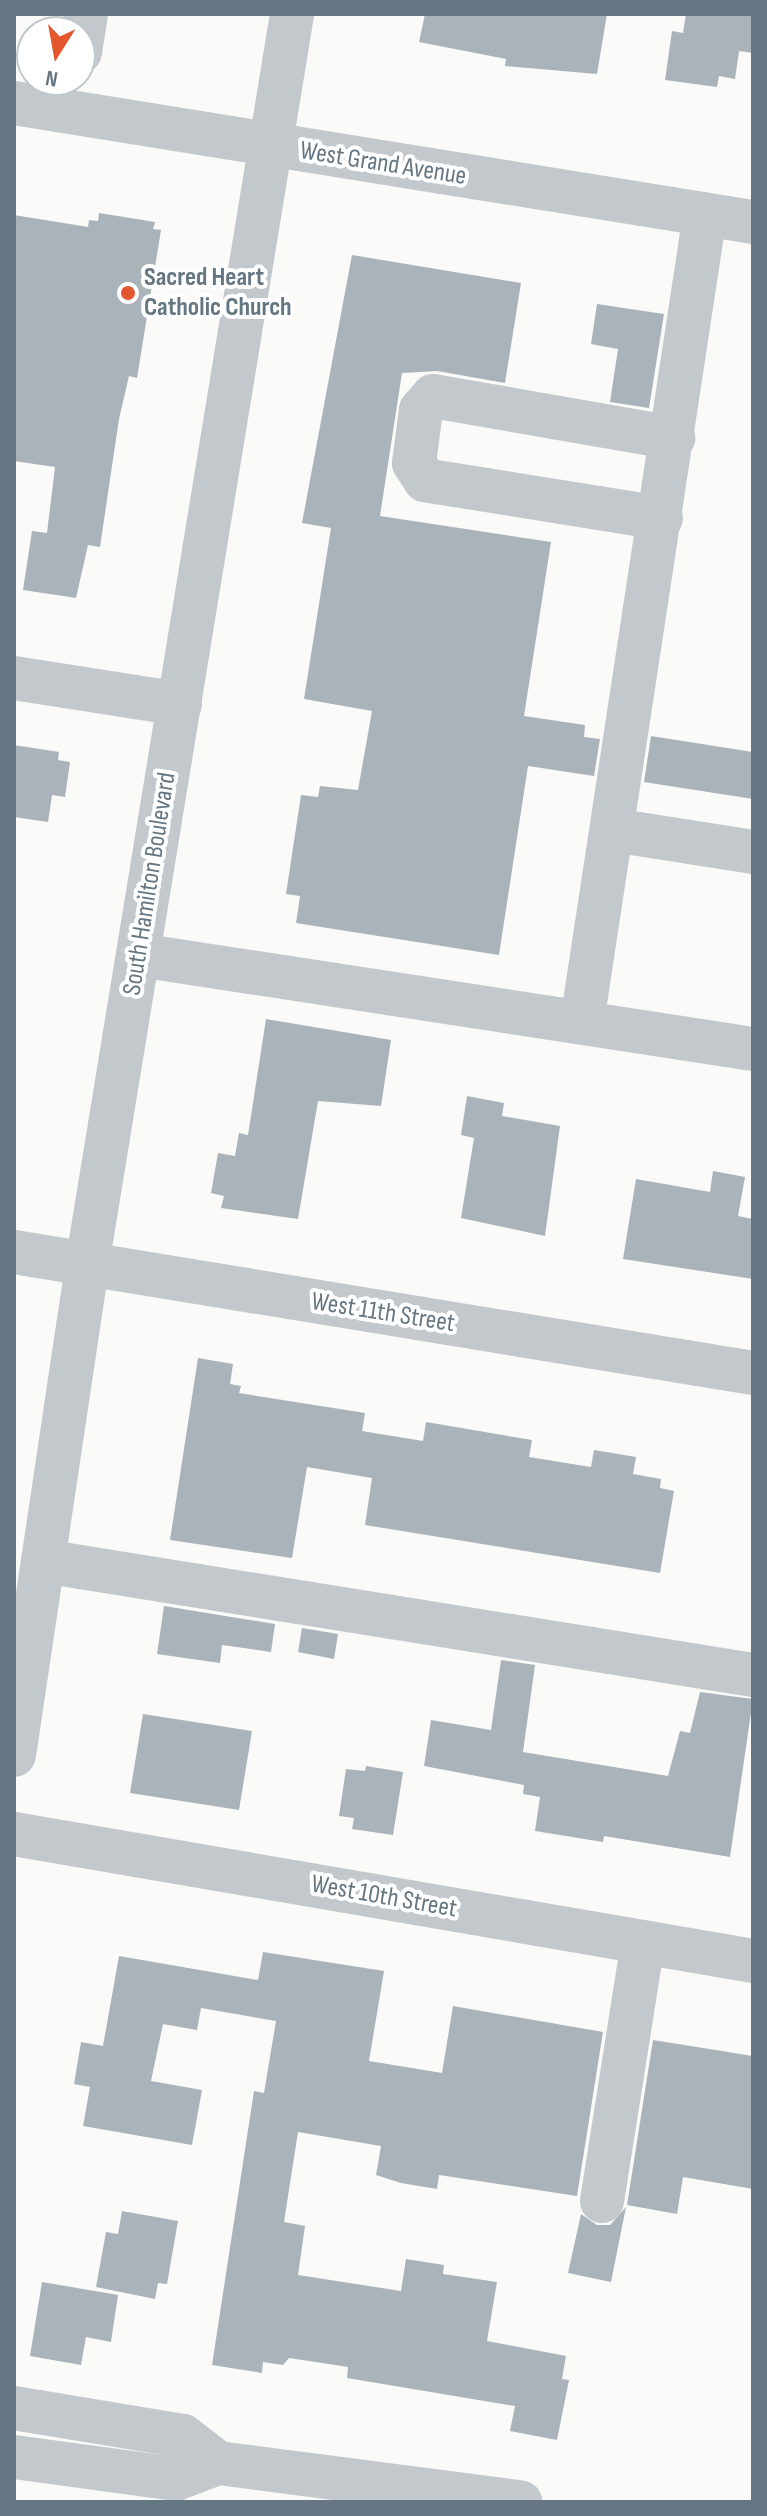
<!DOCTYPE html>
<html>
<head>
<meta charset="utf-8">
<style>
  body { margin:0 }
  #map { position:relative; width:767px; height:2516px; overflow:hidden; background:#fafaf8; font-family:"Sofia Sans Condensed",sans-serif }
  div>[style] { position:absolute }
  .building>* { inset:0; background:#aab3b9 }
  .minor>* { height:44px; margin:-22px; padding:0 22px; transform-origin:22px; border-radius:22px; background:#c3c8cc }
  .dots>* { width:22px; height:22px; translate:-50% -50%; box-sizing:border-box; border:4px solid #fff; border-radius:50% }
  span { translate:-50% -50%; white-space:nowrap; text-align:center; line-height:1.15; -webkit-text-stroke:8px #fff; paint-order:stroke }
  .street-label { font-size:26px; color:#657683 }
  .poi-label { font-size:26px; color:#657683; font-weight:700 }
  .left { translate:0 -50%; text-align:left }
  .frame { position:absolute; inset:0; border:16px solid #657683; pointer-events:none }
  .north { position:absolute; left:16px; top:16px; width:80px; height:80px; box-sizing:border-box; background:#fff; border:2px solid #c1c8cd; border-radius:50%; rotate:191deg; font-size:22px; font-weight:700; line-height:32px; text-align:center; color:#657683 }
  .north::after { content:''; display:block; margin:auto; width:28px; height:36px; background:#e4572e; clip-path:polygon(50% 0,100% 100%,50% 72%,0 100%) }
</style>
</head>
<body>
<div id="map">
  <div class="building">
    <div style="clip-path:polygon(425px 14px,607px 14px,597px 74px,505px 66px,506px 59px,419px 42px)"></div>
    <div style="clip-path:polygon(686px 14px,753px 14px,753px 53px,739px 51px,735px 79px,719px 76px,717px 87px,665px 80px,672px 31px,683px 33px)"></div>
    <div style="clip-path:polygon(99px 213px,155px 222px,153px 229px,161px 230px,137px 378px,129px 376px,119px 419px,100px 547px,88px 545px,76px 598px,23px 590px,32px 531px,47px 533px,55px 467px,14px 461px,14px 215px,88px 227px,89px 220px,98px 221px)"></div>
    <div style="clip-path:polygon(352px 255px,521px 283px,505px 383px,437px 371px,402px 373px,380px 516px,551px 542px,524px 716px,585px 725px,584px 737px,600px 739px,594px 776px,528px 766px,499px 955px,296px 923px,300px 896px,286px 894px,301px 795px,318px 797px,320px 786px,358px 790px,372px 711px,304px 699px,331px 528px,302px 523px)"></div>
    <div style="clip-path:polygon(597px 304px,664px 314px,649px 408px,610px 402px,618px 349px,591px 344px)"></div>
    <div style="clip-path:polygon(651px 736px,753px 752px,753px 799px,644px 782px)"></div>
    <div style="clip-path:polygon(14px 745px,59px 752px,58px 760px,70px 762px,65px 797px,52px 795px,48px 822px,14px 817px)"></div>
    <div style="clip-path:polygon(266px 1019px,391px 1040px,381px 1106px,318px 1101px,298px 1219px,221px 1208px,224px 1196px,211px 1193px,218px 1153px,235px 1156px,239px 1133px,248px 1135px)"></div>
    <div style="clip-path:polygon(467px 1096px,504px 1103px,502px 1116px,560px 1126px,545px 1236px,461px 1218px,474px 1138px,461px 1135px)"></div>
    <div style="clip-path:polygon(713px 1171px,745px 1177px,738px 1216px,753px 1219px,753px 1279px,623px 1259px,636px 1179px,710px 1192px)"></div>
    <div style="clip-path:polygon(198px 1358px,233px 1364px,230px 1384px,241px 1386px,239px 1393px,365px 1413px,362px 1431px,423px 1441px,426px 1422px,532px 1440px,529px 1457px,591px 1467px,594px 1450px,636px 1457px,633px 1474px,661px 1479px,660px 1488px,674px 1491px,660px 1573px,365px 1525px,372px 1478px,307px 1467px,292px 1558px,170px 1540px)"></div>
    <div style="clip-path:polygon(164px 1606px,275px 1624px,271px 1652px,222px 1645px,220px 1663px,157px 1654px)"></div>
    <div style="clip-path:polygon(302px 1628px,338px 1634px,334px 1659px,298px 1652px)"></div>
    <div style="clip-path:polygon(501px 1660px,535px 1665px,523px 1752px,668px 1776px,680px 1731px,690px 1733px,700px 1692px,753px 1699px,730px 1857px,604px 1836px,603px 1842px,535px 1831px,540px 1797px,523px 1794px,524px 1785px,424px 1766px,431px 1720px,491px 1730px)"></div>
    <div style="clip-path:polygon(143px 1714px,252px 1731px,239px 1810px,130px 1793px)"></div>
    <div style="clip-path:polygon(366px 1766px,403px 1772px,393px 1835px,352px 1829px,354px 1818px,339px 1816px,346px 1769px,365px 1771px)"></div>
    <div style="clip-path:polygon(263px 1952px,384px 1971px,369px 2061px,442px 2073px,453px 2006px,603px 2032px,577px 2196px,439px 2175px,437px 2189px,401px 2183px,376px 2175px,381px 2146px,298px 2132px,284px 2222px,305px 2226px,298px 2275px,401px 2291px,406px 2259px,444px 2265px,443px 2274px,497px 2282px,487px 2341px,566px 2356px,562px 2379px,569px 2380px,557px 2440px,510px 2431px,515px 2406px,347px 2378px,348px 2367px,289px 2358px,283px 2365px,263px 2362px,262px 2373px,212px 2365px,254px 2091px,264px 2093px,276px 2021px,201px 2008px,197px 2030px,163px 2024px,151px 2081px,202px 2090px,192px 2145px,83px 2126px,90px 2087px,74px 2084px,81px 2042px,103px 2046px,119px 1956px,258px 1980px)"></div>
    <div style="clip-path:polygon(653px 2040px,753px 2056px,753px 2189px,683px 2177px,677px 2214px,627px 2205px)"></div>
    <div style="clip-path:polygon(626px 2207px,611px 2282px,568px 2273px,581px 2214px,597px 2225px,610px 2225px)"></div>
    <div style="clip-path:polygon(122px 2211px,178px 2221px,167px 2284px,158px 2283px,155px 2299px,96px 2287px,106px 2232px,118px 2234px)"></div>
    <div style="clip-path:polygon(42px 2282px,118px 2295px,111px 2342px,86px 2337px,81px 2365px,30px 2356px)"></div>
  </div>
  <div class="minor">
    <div style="left:80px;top:52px;width:38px;rotate:-81deg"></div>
    <div style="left:14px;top:103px;width:749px;rotate:9.15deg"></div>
    <div style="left:661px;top:518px;width:239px;rotate:-170.9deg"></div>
    <div style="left:425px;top:480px;width:20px;rotate:-123deg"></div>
    <div style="left:414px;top:463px;width:53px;rotate:-82.5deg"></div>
    <div style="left:421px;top:410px;width:18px;rotate:-49deg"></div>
    <div style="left:433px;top:396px;width:244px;rotate:9.9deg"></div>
    <div style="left:14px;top:678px;width:168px;rotate:8.9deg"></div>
    <div style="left:613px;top:830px;width:142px;rotate:8.9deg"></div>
    <div style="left:139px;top:955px;width:621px;rotate:8.7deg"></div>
    <div style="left:582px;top:1022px;width:817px;rotate:-81.34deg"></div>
    <div style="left:14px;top:1252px;width:749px;rotate:9.3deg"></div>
    <div style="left:43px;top:1561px;width:719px;rotate:9.12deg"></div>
    <div style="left:14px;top:1755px;width:495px;rotate:-81.5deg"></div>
    <div style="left:87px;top:1265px;width:1268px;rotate:-80.69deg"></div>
    <div style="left:14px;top:1834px;width:750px;rotate:9.75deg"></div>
    <div style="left:602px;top:2201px;width:262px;rotate:-81deg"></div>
    <div style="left:14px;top:2408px;width:171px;rotate:9.4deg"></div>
    <div style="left:183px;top:2436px;width:44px;rotate:37.6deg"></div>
    <div style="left:14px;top:2457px;width:163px;rotate:7.7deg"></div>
    <div style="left:176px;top:2479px;width:45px;rotate:-20.9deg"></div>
    <div style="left:218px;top:2463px;width:305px;rotate:7.4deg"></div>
  </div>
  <div class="dots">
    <div style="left:128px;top:293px;background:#e4572e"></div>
  </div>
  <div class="street-label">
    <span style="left:383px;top:164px;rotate:9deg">West Grand Avenue</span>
    <span style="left:150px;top:884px;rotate:-81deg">South Hamilton Boulevard</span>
    <span style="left:383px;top:1313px;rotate:9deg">West 11th Street</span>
    <span style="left:384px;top:1897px;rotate:10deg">West 10th Street</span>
  </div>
  <div class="poi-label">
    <span class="left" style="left:144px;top:293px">Sacred Heart<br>Catholic Church</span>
  </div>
  <div class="frame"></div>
  <div class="north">N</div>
</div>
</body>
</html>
